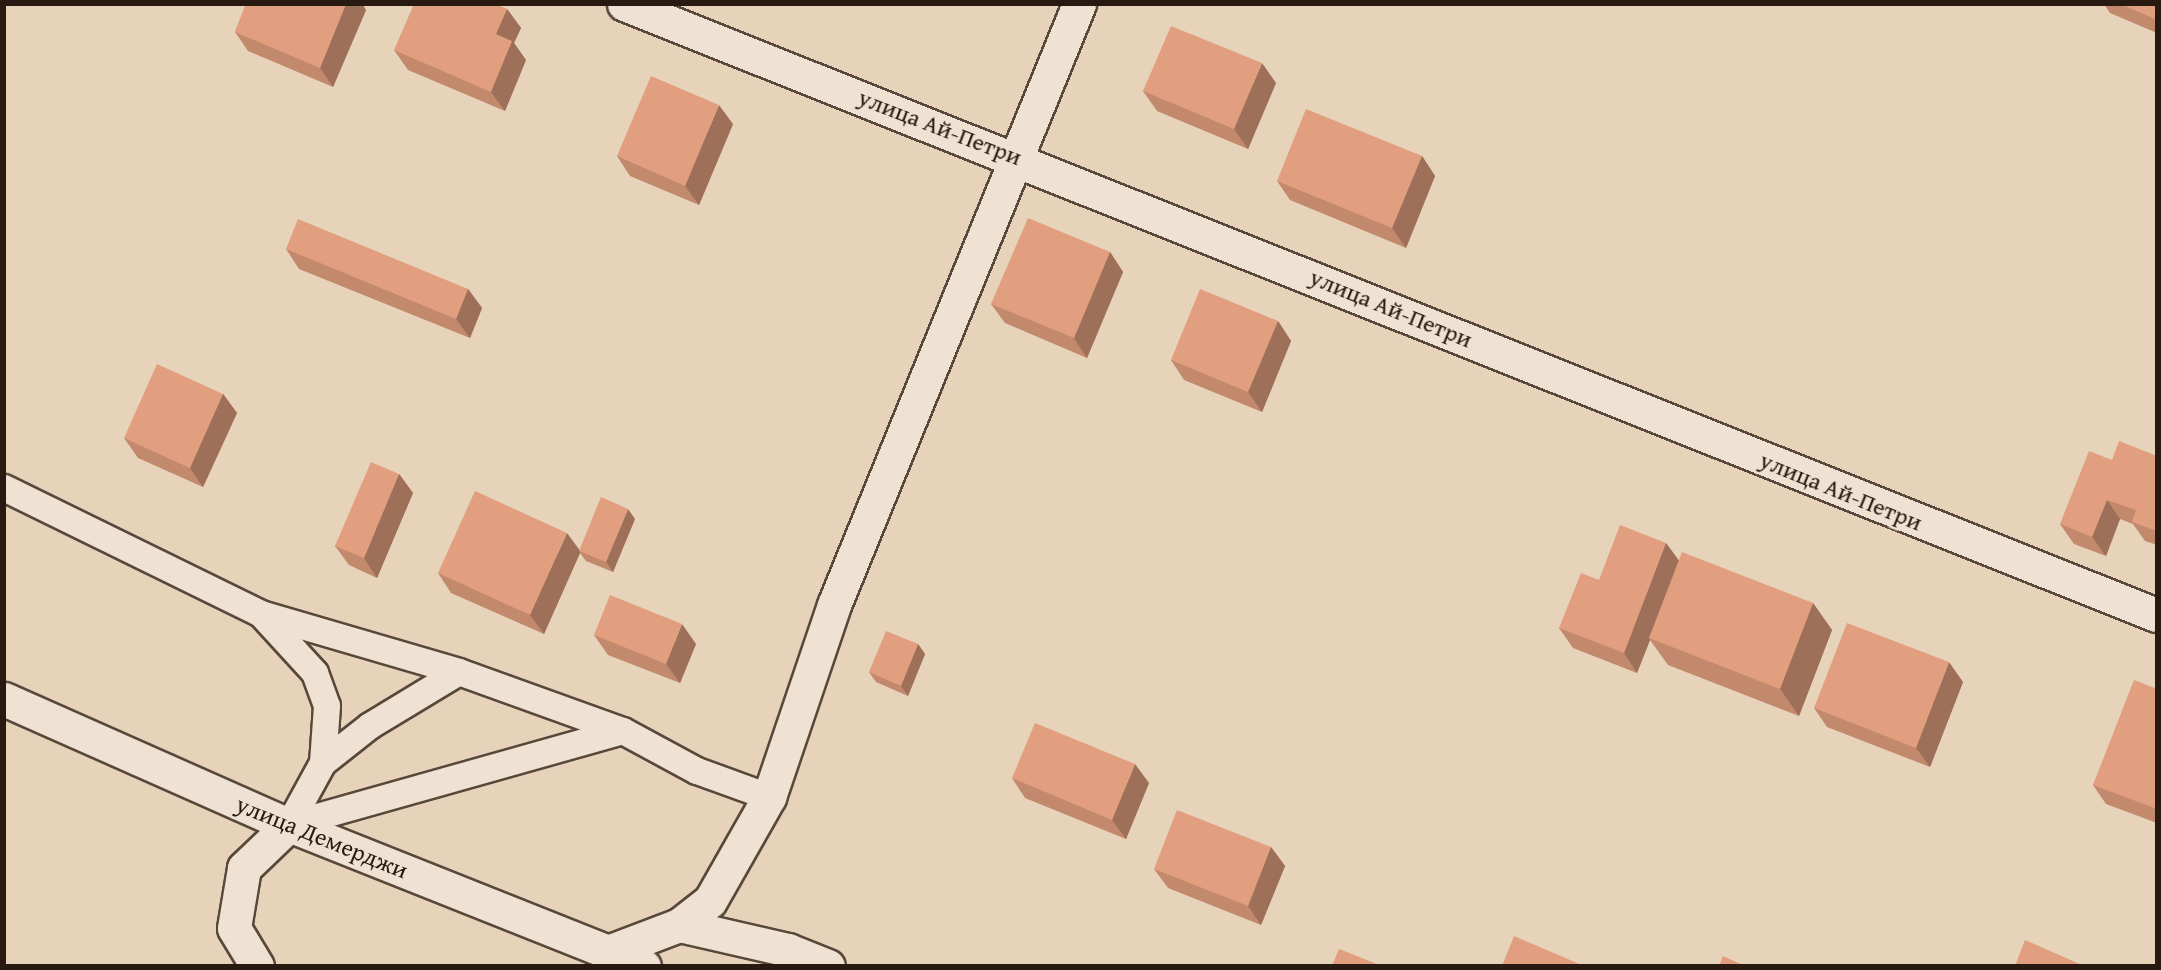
<!DOCTYPE html>
<html>
<head>
<meta charset="utf-8">
<style>
  body { margin:0 }
  #map { position:relative; width:2161px; height:970px; overflow:hidden; background:#e6d3b9; font-family:"Gentium Book Plus",serif }
  div>[style] { position:absolute }
  .roads { filter:drop-shadow(2px 0 #58483b) drop-shadow(-2px 0 #58483b) drop-shadow(0 2px #58483b) drop-shadow(0 -2px #58483b) }
  .service>* { height:26px; margin:-13px; padding:0 13px; transform-origin:13px; border-radius:13px; background:#efe2d2 }
  .minor>* { height:33px; margin:-16.5px; padding:0 16.5px; transform-origin:16.5px; border-radius:16.5px; background:#efe2d2 }
  .secondary>* { height:33px; margin:-16.5px; padding:0 16.5px; transform-origin:16.5px; border-radius:16.5px; background:#efe2d2 }
  .wall>* { inset:0; background:#c2896d }
  .shaded-wall>* { inset:0; background:#9e6f59 }
  .building>* { inset:0; background:#e19f7f }
  span { translate:-50% -50%; white-space:nowrap; text-align:center; line-height:1.15; -webkit-text-stroke:5px #efe2d2; paint-order:stroke }
  .street-label { font-size:24px; color:#281911 }
  .frame { position:absolute; inset:0; border:6px solid #281911; pointer-events:none }
</style>
</head>
<body>
<div id="map">
  <div class="roads">
    <div class="service">
      <div style="left:4px;top:488px;width:286px;rotate:26.1deg"></div>
      <div style="left:261px;top:614px;width:206px;rotate:16.3deg"></div>
      <div style="left:459px;top:672px;width:174px;rotate:19.8deg"></div>
      <div style="left:623px;top:731px;width:84px;rotate:28.4deg"></div>
      <div style="left:697px;top:771px;width:77px;rotate:19.9deg"></div>
      <div style="left:261px;top:614px;width:80px;rotate:47.5deg"></div>
      <div style="left:315px;top:673px;width:35px;rotate:70deg"></div>
      <div style="left:327px;top:706px;width:57px;rotate:94deg"></div>
      <div style="left:323px;top:763px;width:71px;rotate:118.7deg"></div>
      <div style="left:323px;top:763px;width:60px;rotate:-38.2deg"></div>
      <div style="left:370px;top:726px;width:104px;rotate:-31.2deg"></div>
      <div style="left:289px;top:825px;width:347px;rotate:-15.7deg"></div>
    </div>
    <div class="minor">
      <div style="left:624px;top:4px;width:1649px;rotate:21.74deg"></div>
      <div style="left:679px;top:925px;width:112px;rotate:12.9deg"></div>
      <div style="left:788px;top:950px;width:43px;rotate:21.8deg"></div>
      <div style="left:608px;top:952px;width:76px;rotate:-20.8deg"></div>
      <div style="left:679px;top:925px;width:39px;rotate:-38deg"></div>
      <div style="left:710px;top:901px;width:120px;rotate:-60.4deg"></div>
      <div style="left:769px;top:797px;width:203px;rotate:-71.3deg"></div>
      <div style="left:834px;top:605px;width:649px;rotate:-67.82deg"></div>
      <div style="left:257px;top:966px;width:44px;rotate:-121.2deg"></div>
      <div style="left:234px;top:928px;width:61px;rotate:-80.5deg"></div>
      <div style="left:244px;top:868px;width:62px;rotate:-43.7deg"></div>
    </div>
    <div class="secondary">
      <div style="left:4px;top:699px;width:312px;rotate:23.9deg"></div>
      <div style="left:289px;top:825px;width:382px;rotate:21.7deg"></div>
    </div>
  </div>
  <div class="wall">
    <div style="clip-path:polygon(246px 4px,362px 4px,366px 10px,333px 87px,248px 51px,235px 32px)"></div>
    <div style="clip-path:polygon(2104px 4px,2157px 4px,2157px 33px,2110px 13px)"></div>
    <div style="clip-path:polygon(507px 9px,521px 28px,514px 43px,526px 60px,505px 111px,408px 70px,394px 50px)"></div>
    <div style="clip-path:polygon(1276px 83px,1248px 149px,1157px 111px,1143px 91px)"></div>
    <div style="clip-path:polygon(733px 124px,699px 205px,630px 176px,617px 156px)"></div>
    <div style="clip-path:polygon(1422px 156px,1435px 176px,1406px 248px,1290px 200px,1277px 181px)"></div>
    <div style="clip-path:polygon(286px 249px,468px 289px,482px 308px,470px 338px,299px 269px)"></div>
    <div style="clip-path:polygon(1110px 252px,1123px 272px,1087px 358px,1005px 323px,991px 304px)"></div>
    <div style="clip-path:polygon(1278px 321px,1291px 341px,1262px 412px,1184px 380px,1171px 360px)"></div>
    <div style="clip-path:polygon(223px 394px,237px 413px,203px 487px,138px 458px,124px 438px)"></div>
    <div style="clip-path:polygon(2157px 456px,2157px 545px,2145px 541px,2133px 524px,2120px 519px,2106px 556px,2074px 544px,2060px 524px,2112px 460px)"></div>
    <div style="clip-path:polygon(399px 474px,413px 493px,377px 578px,349px 565px,335px 546px)"></div>
    <div style="clip-path:polygon(635px 519px,613px 572px,586px 561px,580px 553px,544px 634px,451px 593px,438px 573px,579px 550px)"></div>
    <div style="clip-path:polygon(1666px 543px,1679px 561px,1813px 603px,1832px 630px,1799px 716px,1668px 665px,1650px 640px,1637px 673px,1573px 648px,1559px 628px,1599px 580px)"></div>
    <div style="clip-path:polygon(594px 635px,696px 644px,680px 683px,608px 655px)"></div>
    <div style="clip-path:polygon(918px 644px,925px 654px,908px 696px,876px 682px,869px 672px)"></div>
    <div style="clip-path:polygon(1963px 682px,1930px 767px,1827px 727px,1814px 708px)"></div>
    <div style="clip-path:polygon(2157px 689px,2157px 823px,2106px 804px,2093px 785px)"></div>
    <div style="clip-path:polygon(1012px 778px,1149px 783px,1126px 839px,1025px 798px)"></div>
    <div style="clip-path:polygon(1271px 847px,1285px 866px,1261px 925px,1168px 888px,1154px 869px)"></div>
  </div>
  <div class="shaded-wall">
    <div style="clip-path:polygon(346px 4px,362px 4px,366px 10px,333px 87px,320px 68px)"></div>
    <div style="clip-path:polygon(507px 9px,521px 28px,514px 43px,526px 60px,505px 111px,491px 92px,496px 34px)"></div>
    <div style="clip-path:polygon(1262px 63px,1276px 83px,1248px 149px,1234px 129px)"></div>
    <div style="clip-path:polygon(719px 105px,733px 124px,699px 205px,685px 186px)"></div>
    <div style="clip-path:polygon(1422px 156px,1435px 176px,1406px 248px,1392px 228px)"></div>
    <div style="clip-path:polygon(1110px 252px,1123px 272px,1087px 358px,1074px 338px)"></div>
    <div style="clip-path:polygon(468px 289px,482px 308px,470px 338px,456px 319px)"></div>
    <div style="clip-path:polygon(1278px 321px,1291px 341px,1262px 412px,1248px 392px)"></div>
    <div style="clip-path:polygon(223px 394px,237px 413px,203px 487px,190px 468px)"></div>
    <div style="clip-path:polygon(399px 474px,413px 493px,377px 578px,364px 558px)"></div>
    <div style="clip-path:polygon(2107px 500px,2120px 519px,2106px 556px,2092px 537px)"></div>
    <div style="clip-path:polygon(628px 509px,635px 519px,613px 572px,606px 562px)"></div>
    <div style="clip-path:polygon(567px 533px,581px 552px,579px 551px,580px 553px,544px 634px,530px 615px)"></div>
    <div style="clip-path:polygon(1666px 543px,1680px 562px,1649px 638px,1650px 640px,1637px 673px,1624px 653px)"></div>
    <div style="clip-path:polygon(1813px 603px,1832px 630px,1799px 716px,1780px 689px)"></div>
    <div style="clip-path:polygon(682px 624px,696px 644px,680px 683px,666px 664px)"></div>
    <div style="clip-path:polygon(918px 644px,925px 654px,908px 696px,901px 686px)"></div>
    <div style="clip-path:polygon(1949px 662px,1963px 682px,1930px 767px,1916px 748px)"></div>
    <div style="clip-path:polygon(1135px 764px,1149px 783px,1126px 839px,1112px 820px)"></div>
    <div style="clip-path:polygon(1271px 847px,1285px 866px,1261px 925px,1248px 906px)"></div>
  </div>
  <div class="building">
    <div style="clip-path:polygon(246px 4px,346px 4px,320px 68px,235px 32px)"></div>
    <div style="clip-path:polygon(414px 4px,496px 4px,507px 9px,496px 34px,512px 41px,491px 92px,394px 50px)"></div>
    <div style="clip-path:polygon(2121px 4px,2157px 4px,2157px 20px)"></div>
    <div style="clip-path:polygon(1171px 26px,1262px 63px,1234px 129px,1143px 91px)"></div>
    <div style="clip-path:polygon(651px 76px,719px 105px,685px 186px,617px 156px)"></div>
    <div style="clip-path:polygon(1306px 109px,1422px 156px,1392px 228px,1277px 181px)"></div>
    <div style="clip-path:polygon(1028px 218px,1110px 252px,1074px 338px,991px 304px)"></div>
    <div style="clip-path:polygon(298px 219px,468px 289px,456px 319px,286px 249px)"></div>
    <div style="clip-path:polygon(1200px 289px,1278px 321px,1248px 392px,1171px 360px)"></div>
    <div style="clip-path:polygon(157px 364px,223px 394px,190px 468px,124px 438px)"></div>
    <div style="clip-path:polygon(2119px 441px,2157px 456px,2157px 531px,2132px 522px,2136px 510px,2107px 500px,2092px 537px,2060px 524px,2089px 451px,2112px 460px)"></div>
    <div style="clip-path:polygon(371px 462px,399px 474px,364px 558px,335px 546px)"></div>
    <div style="clip-path:polygon(475px 491px,567px 533px,530px 615px,438px 573px)"></div>
    <div style="clip-path:polygon(601px 497px,628px 509px,606px 562px,579px 551px)"></div>
    <div style="clip-path:polygon(1620px 525px,1666px 543px,1624px 653px,1559px 628px,1581px 573px,1599px 580px)"></div>
    <div style="clip-path:polygon(1682px 552px,1813px 603px,1780px 689px,1649px 638px)"></div>
    <div style="clip-path:polygon(610px 595px,682px 624px,666px 664px,594px 635px)"></div>
    <div style="clip-path:polygon(1847px 623px,1949px 662px,1916px 748px,1814px 708px)"></div>
    <div style="clip-path:polygon(886px 631px,918px 644px,901px 686px,869px 672px)"></div>
    <div style="clip-path:polygon(2134px 680px,2157px 689px,2157px 809px,2093px 785px)"></div>
    <div style="clip-path:polygon(1035px 723px,1135px 764px,1112px 820px,1012px 778px)"></div>
    <div style="clip-path:polygon(1177px 810px,1271px 847px,1248px 906px,1154px 869px)"></div>
    <div style="clip-path:polygon(1514px 936px,1584px 966px,1502px 966px)"></div>
    <div style="clip-path:polygon(2025px 940px,2084px 966px,2015px 966px)"></div>
    <div style="clip-path:polygon(1339px 949px,1382px 966px,1332px 966px)"></div>
    <div style="clip-path:polygon(1723px 956px,1745px 966px,1719px 966px)"></div>
  </div>
  <div class="street-label">
    <span style="left:940px;top:127px;rotate:21deg">улица Ай-Петри</span>
    <span style="left:1391px;top:308px;rotate:22deg">улица Ай-Петри</span>
    <span style="left:1841px;top:491px;rotate:22deg">улица Ай-Петри</span>
    <span style="left:322px;top:837px;rotate:22deg">улица Демерджи</span>
  </div>
  <div class="frame"></div>
</div>
</body>
</html>
